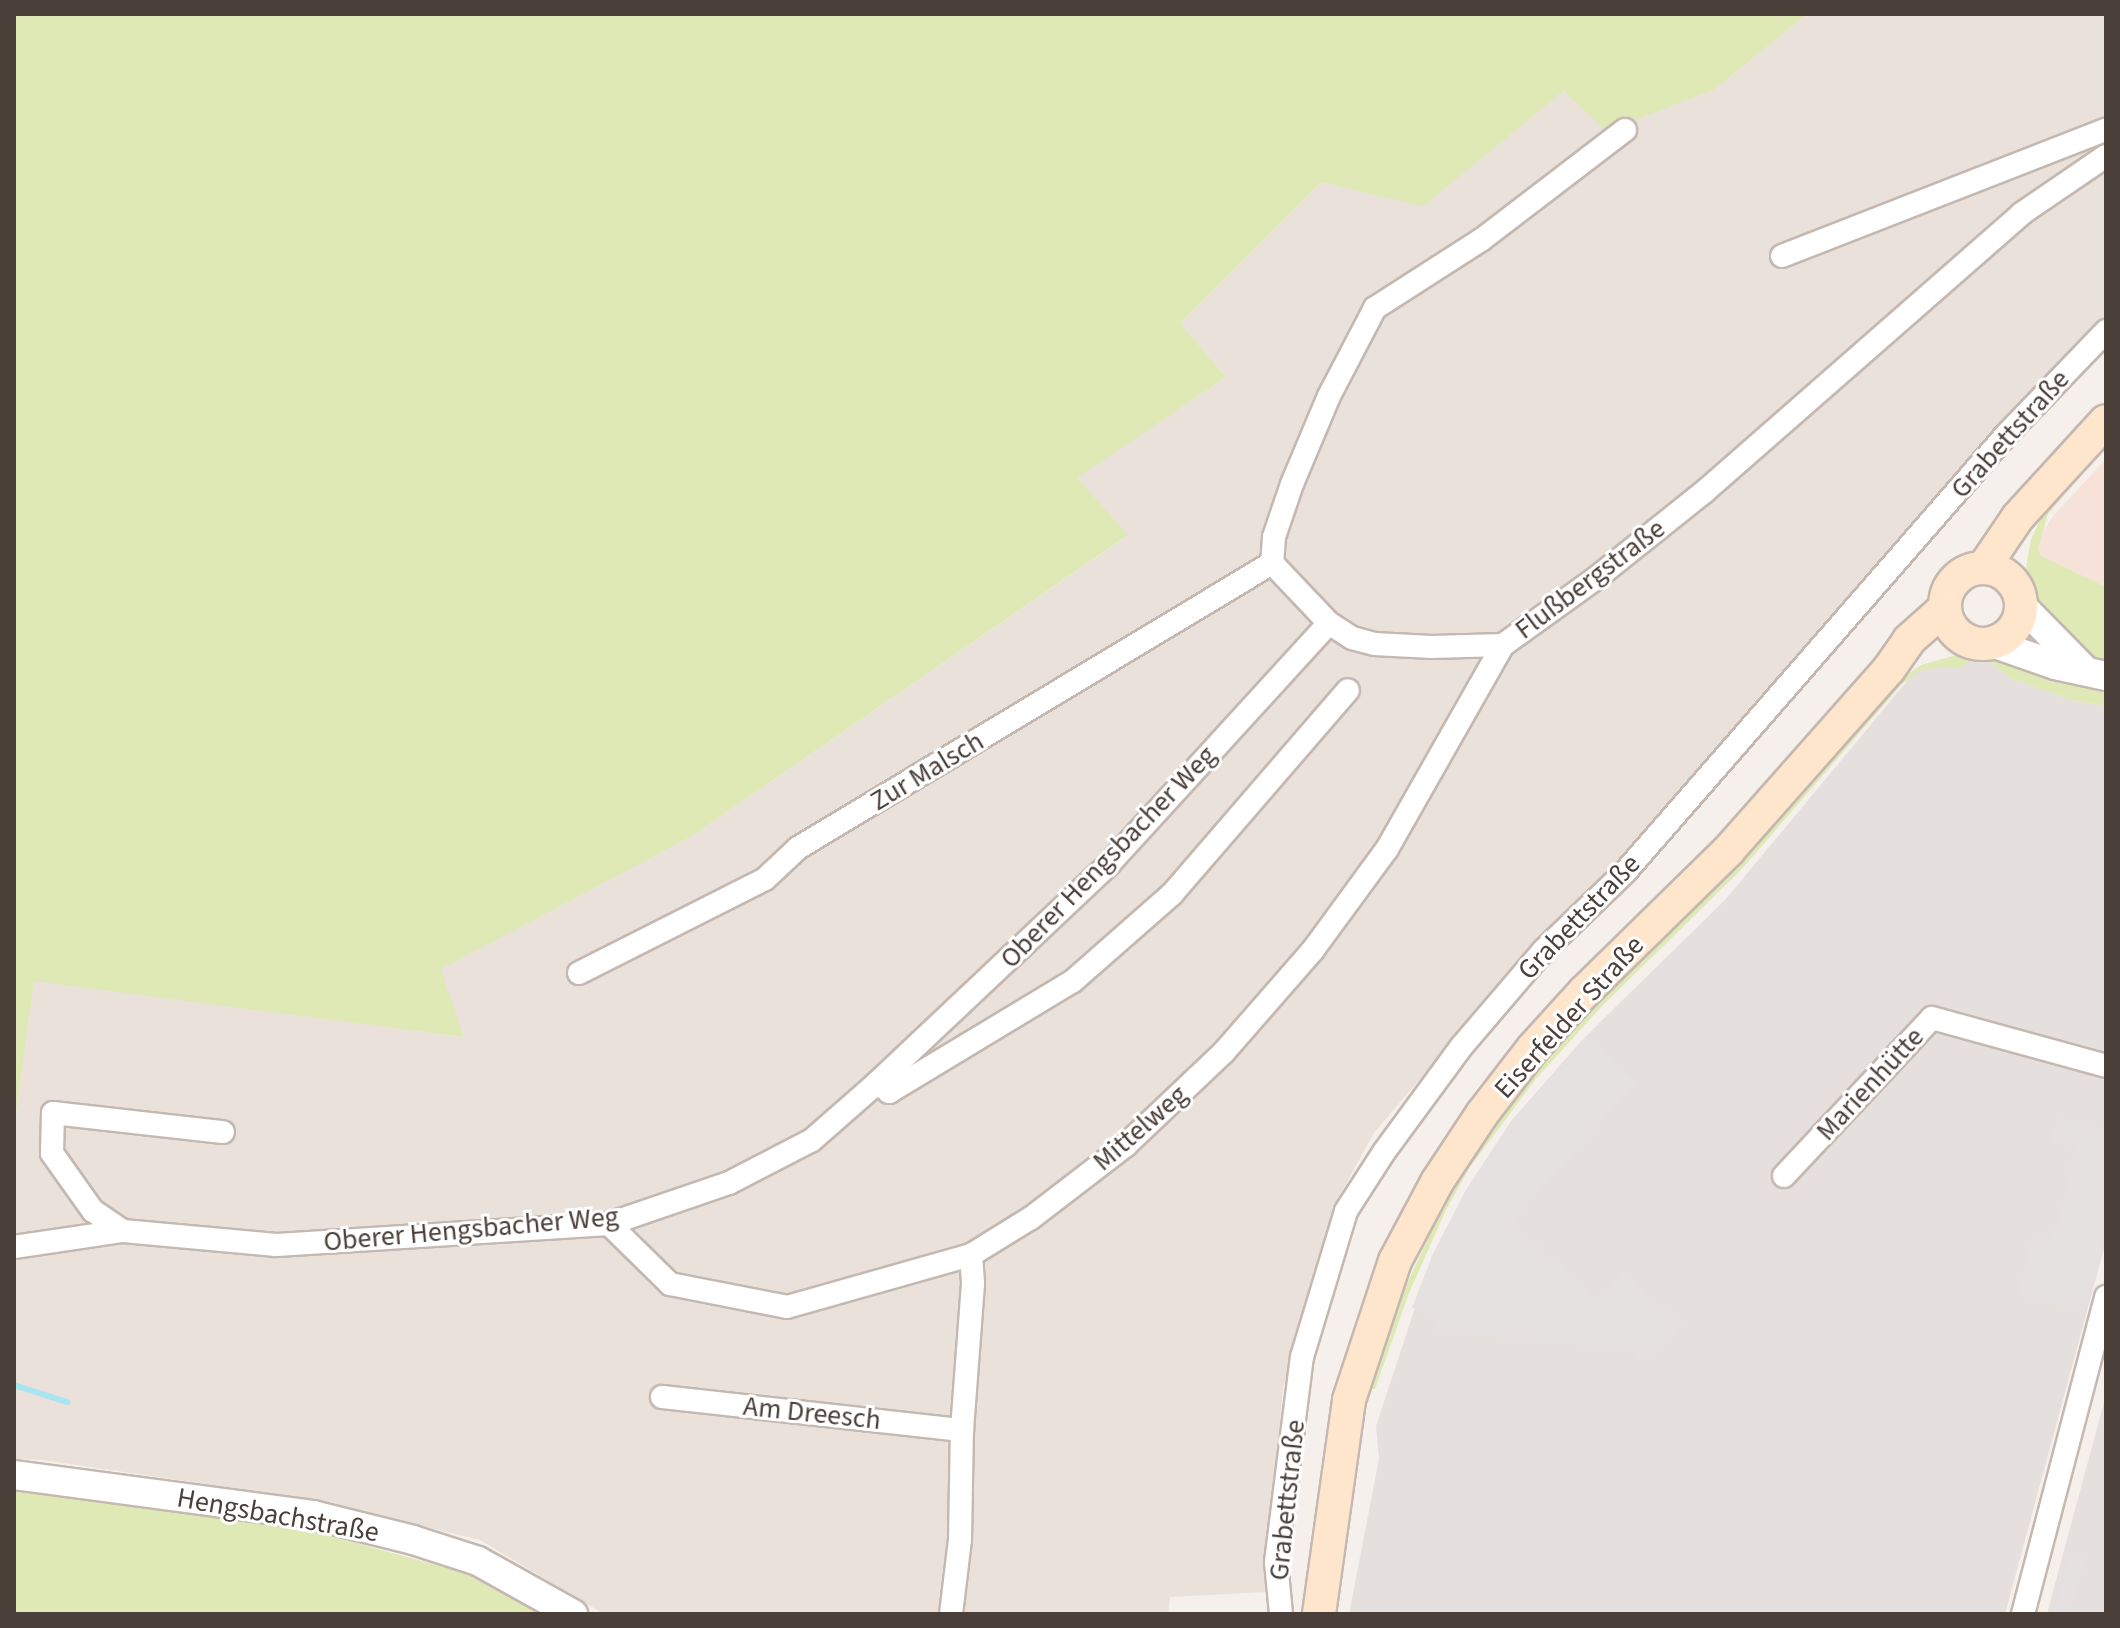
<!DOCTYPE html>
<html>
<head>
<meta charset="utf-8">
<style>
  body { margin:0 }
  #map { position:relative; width:2120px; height:1628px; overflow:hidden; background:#f6f0ec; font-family:"Source Sans 3",sans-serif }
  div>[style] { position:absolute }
  .residential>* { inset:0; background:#e9e1da }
  .commercial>* { inset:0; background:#f6e2d8 }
  .industrial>* { inset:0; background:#e5dfdd }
  .green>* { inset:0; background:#dee9b5 }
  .parking>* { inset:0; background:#e5e1e0 }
  .stream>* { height:6px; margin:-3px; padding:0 3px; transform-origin:3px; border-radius:3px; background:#a9e5f1 }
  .roads { filter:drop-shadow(2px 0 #c4b8b1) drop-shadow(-2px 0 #c4b8b1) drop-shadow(0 2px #c4b8b1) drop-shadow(0 -2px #c4b8b1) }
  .minor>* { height:22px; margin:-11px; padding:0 11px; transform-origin:11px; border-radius:11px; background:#fff }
  .tertiary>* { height:28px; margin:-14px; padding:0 14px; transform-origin:14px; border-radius:14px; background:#fff }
  .secondary>* { height:32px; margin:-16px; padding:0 16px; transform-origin:16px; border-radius:16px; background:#fee6cd }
  .secondary>.ring { margin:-16px; padding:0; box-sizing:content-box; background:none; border:32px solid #fee6cd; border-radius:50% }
  span { translate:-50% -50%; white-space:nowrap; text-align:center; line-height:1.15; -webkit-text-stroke:6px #fff; paint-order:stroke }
  .street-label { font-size:28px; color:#4a3f39 }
  .frame { position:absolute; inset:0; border:16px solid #4a3f39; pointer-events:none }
</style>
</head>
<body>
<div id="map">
  <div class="residential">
    <div style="clip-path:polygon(1807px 14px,2106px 14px,2106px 326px,1843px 601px,1619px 863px,1474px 1015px,1374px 1133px,1337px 1200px,1283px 1388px,1265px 1592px,1170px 1597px,1168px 1614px,604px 1614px,480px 1540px,314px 1500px,43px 1460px,14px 1459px,14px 1128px,34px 980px,464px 1037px,440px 969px,689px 838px,1127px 536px,1076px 478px,1226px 377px,1180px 323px,1321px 182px,1423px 205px,1564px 91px,1715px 89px)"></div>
  </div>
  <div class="commercial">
    <div style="clip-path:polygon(2106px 459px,2106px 587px,2029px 551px,2054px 515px)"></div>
  </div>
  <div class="industrial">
    <div style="clip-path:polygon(1981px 654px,2010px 678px,2075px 701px,2106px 706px,2106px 1241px,2005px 1614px,1349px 1614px,1379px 1459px,1376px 1426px,1432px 1256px,1466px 1190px,1512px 1120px,1586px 1036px,1725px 900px,1917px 669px)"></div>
    <div style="clip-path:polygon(2106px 1395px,2106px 1614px,2047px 1614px,2063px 1554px)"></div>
  </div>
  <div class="green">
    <div style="clip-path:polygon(14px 14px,1807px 14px,1715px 89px,1606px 131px,1564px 91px,1423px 206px,1321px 182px,1180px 323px,1226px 377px,1077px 478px,1128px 535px,689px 838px,441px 969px,464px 1037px,34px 981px,14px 1128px)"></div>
    <div style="clip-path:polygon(2087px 468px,2048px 514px,2038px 548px,2041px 556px,2106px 587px,2106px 706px,2075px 701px,2010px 678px,1981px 654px,2033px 637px,2026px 568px,2031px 539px,2043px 514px)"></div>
    <div style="clip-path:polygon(1964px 653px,1980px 654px,1961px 667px,1923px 669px,1901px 685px,1741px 870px,1602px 1006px,1535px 1080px,1470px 1167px,1446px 1210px,1409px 1293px,1375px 1389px,1372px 1389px,1402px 1295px,1444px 1204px,1466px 1162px,1540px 1062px,1898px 681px,1921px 665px)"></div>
    <div style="clip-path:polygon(14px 1487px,320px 1533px,465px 1573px,542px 1614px,14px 1614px)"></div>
  </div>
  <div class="parking">
    <div style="clip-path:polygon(1586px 1036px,1636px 1083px,1512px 1222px,1545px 1252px,1541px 1257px,1547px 1263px,1552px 1258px,1599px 1300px,1624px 1272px,1684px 1326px,1666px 1346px,1641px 1360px,1631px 1350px,1433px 1330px,1434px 1315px,1427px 1314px,1427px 1309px,1412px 1308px,1432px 1256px,1466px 1190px,1512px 1120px)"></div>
    <div style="clip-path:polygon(2058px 1117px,2106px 1131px,2106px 1231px,2084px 1311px,2018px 1295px,2033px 1235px,2051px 1240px,2073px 1171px,2069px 1170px,2075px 1147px,2051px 1140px)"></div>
    <div style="clip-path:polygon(2069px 1555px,2085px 1559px,2077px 1587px,2070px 1614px,2053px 1614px)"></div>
  </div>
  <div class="stream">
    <div style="left:14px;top:1385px;width:56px;rotate:17.8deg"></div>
  </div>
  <div class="roads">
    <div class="minor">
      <div style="left:1625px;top:130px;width:181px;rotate:142.6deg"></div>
      <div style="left:1481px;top:240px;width:126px;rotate:147.3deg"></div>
      <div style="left:1375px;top:308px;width:99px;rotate:117.6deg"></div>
      <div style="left:1329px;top:396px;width:95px;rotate:112.8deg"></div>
      <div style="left:1292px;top:484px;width:56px;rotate:108.8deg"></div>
      <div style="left:1274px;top:537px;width:26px;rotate:94deg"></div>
      <div style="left:1272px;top:563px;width:83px;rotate:46.5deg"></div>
      <div style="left:1329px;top:623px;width:27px;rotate:33deg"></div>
      <div style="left:1352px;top:638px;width:23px;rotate:15deg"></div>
      <div style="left:1374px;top:644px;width:58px;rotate:3deg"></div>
      <div style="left:1432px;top:647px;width:71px;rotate:-1.6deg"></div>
      <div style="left:1503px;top:645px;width:113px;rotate:-35.7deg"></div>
      <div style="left:1595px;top:579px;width:139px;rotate:-38.6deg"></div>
      <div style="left:1704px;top:492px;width:422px;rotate:-41.2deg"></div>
      <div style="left:2021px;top:214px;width:103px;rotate:-34.3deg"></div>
      <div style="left:1782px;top:256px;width:348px;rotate:-21.3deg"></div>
      <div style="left:579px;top:973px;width:208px;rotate:-26.8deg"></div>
      <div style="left:765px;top:879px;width:45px;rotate:-43.2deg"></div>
      <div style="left:798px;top:848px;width:553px;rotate:-31.02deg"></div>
      <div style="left:878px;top:1082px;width:15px;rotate:42deg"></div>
      <div style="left:889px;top:1092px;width:215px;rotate:-31.1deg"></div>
      <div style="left:1073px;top:981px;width:132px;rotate:-41.3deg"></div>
      <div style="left:1172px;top:894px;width:269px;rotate:-49.2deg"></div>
      <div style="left:1784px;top:1176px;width:216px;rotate:-46.9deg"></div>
      <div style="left:1932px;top:1018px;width:180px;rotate:15.4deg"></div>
      <div style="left:609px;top:1224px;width:86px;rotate:44.5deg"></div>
      <div style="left:670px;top:1284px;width:119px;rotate:11.1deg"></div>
      <div style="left:787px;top:1307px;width:191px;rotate:-15.8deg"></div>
      <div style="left:971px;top:1255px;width:70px;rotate:-31.7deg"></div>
      <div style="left:1031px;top:1218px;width:120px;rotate:-37.5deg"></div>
      <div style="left:1126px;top:1145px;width:135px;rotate:-43.5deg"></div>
      <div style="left:1224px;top:1052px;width:135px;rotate:-48.9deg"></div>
      <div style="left:1313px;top:950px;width:125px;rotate:-53.8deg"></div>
      <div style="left:1387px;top:849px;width:235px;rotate:-60.4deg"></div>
      <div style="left:123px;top:1231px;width:36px;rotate:-146deg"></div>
      <div style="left:93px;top:1211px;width:71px;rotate:-125.3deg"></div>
      <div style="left:52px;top:1153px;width:40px;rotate:-88.6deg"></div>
      <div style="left:53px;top:1113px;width:171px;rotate:6.4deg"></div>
      <div style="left:14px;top:1247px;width:110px;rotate:-8.4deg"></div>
      <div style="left:123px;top:1231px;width:154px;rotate:5.2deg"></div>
      <div style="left:276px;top:1245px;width:334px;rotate:-3.6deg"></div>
      <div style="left:609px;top:1224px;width:127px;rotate:-18.9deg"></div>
      <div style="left:729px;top:1183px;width:93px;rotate:-27.4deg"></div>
      <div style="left:812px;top:1140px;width:88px;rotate:-41.3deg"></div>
      <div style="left:878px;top:1082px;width:318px;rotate:-43.3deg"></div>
      <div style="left:1109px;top:864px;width:326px;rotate:-47.6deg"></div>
      <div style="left:662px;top:1397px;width:302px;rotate:6.3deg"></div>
      <div style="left:951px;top:1614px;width:75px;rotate:-83.1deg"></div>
      <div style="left:960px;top:1540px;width:110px;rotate:-89deg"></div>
      <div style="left:962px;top:1430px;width:147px;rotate:-85.7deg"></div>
      <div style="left:973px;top:1283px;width:28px;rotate:-94deg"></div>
      <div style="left:1281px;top:1614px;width:52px;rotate:-95.5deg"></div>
      <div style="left:1276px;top:1562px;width:207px;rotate:-82.8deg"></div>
      <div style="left:1302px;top:1357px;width:152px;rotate:-73.2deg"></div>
      <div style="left:1346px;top:1211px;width:70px;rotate:-57.2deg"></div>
      <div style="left:1384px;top:1152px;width:132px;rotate:-53.7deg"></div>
      <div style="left:1462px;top:1046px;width:125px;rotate:-49.5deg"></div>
      <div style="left:1543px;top:951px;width:115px;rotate:-43.9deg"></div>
      <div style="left:1626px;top:871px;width:580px;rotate:-48.92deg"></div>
      <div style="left:2007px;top:434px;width:143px;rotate:-46.1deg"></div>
      <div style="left:2023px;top:1614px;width:328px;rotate:-75.3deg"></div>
    </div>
    <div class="tertiary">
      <div style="left:2022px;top:606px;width:88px;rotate:45.5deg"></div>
      <div style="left:1992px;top:643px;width:67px;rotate:19.2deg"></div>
      <div style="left:2055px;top:665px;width:52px;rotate:12.2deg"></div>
      <div style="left:14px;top:1475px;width:302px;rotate:7.6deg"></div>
      <div style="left:313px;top:1515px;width:103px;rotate:14deg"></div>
      <div style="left:413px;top:1540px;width:68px;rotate:17.9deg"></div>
      <div style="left:478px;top:1561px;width:109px;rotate:29.2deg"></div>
    </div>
    <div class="secondary">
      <div style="left:1984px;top:567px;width:60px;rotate:-55.8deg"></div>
      <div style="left:2018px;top:517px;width:130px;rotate:-47.5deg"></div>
      <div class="ring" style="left:1945px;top:568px;width:44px;height:44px"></div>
      <div style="left:1319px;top:1614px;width:216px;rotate:-82deg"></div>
      <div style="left:1349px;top:1400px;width:146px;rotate:-71.7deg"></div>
      <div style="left:1395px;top:1261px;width:89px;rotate:-62deg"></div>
      <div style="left:1437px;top:1182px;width:82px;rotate:-56.5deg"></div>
      <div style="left:1482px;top:1114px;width:83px;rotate:-52.3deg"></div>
      <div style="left:1533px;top:1048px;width:76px;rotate:-47.7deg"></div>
      <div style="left:1584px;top:992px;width:202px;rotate:-44.4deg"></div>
      <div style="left:1728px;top:851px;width:243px;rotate:-48.5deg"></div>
      <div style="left:1889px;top:669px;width:35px;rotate:-55deg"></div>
      <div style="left:1909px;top:640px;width:48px;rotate:-41.6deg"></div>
    </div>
  </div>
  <div class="street-label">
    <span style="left:2010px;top:434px;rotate:-48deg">Grabettstraße</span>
    <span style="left:1590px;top:579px;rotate:-37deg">Flußbergstraße</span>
    <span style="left:927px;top:771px;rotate:-31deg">Zur Malsch</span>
    <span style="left:1108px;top:857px;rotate:-46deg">Oberer Hengsbacher Weg</span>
    <span style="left:1579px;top:917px;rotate:-46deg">Grabettstraße</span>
    <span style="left:1569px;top:1017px;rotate:-48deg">Eiserfelder Straße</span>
    <span style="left:1870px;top:1084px;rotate:-47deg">Marienhütte</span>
    <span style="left:1140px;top:1128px;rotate:-41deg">Mittelweg</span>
    <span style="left:471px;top:1229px;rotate:-5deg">Oberer Hengsbacher Weg</span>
    <span style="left:812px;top:1413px;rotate:6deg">Am Dreesch</span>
    <span style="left:1287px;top:1500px;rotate:-84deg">Grabettstraße</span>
    <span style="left:278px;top:1515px;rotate:10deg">Hengsbachstraße</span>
  </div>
  <div class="frame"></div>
</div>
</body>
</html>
